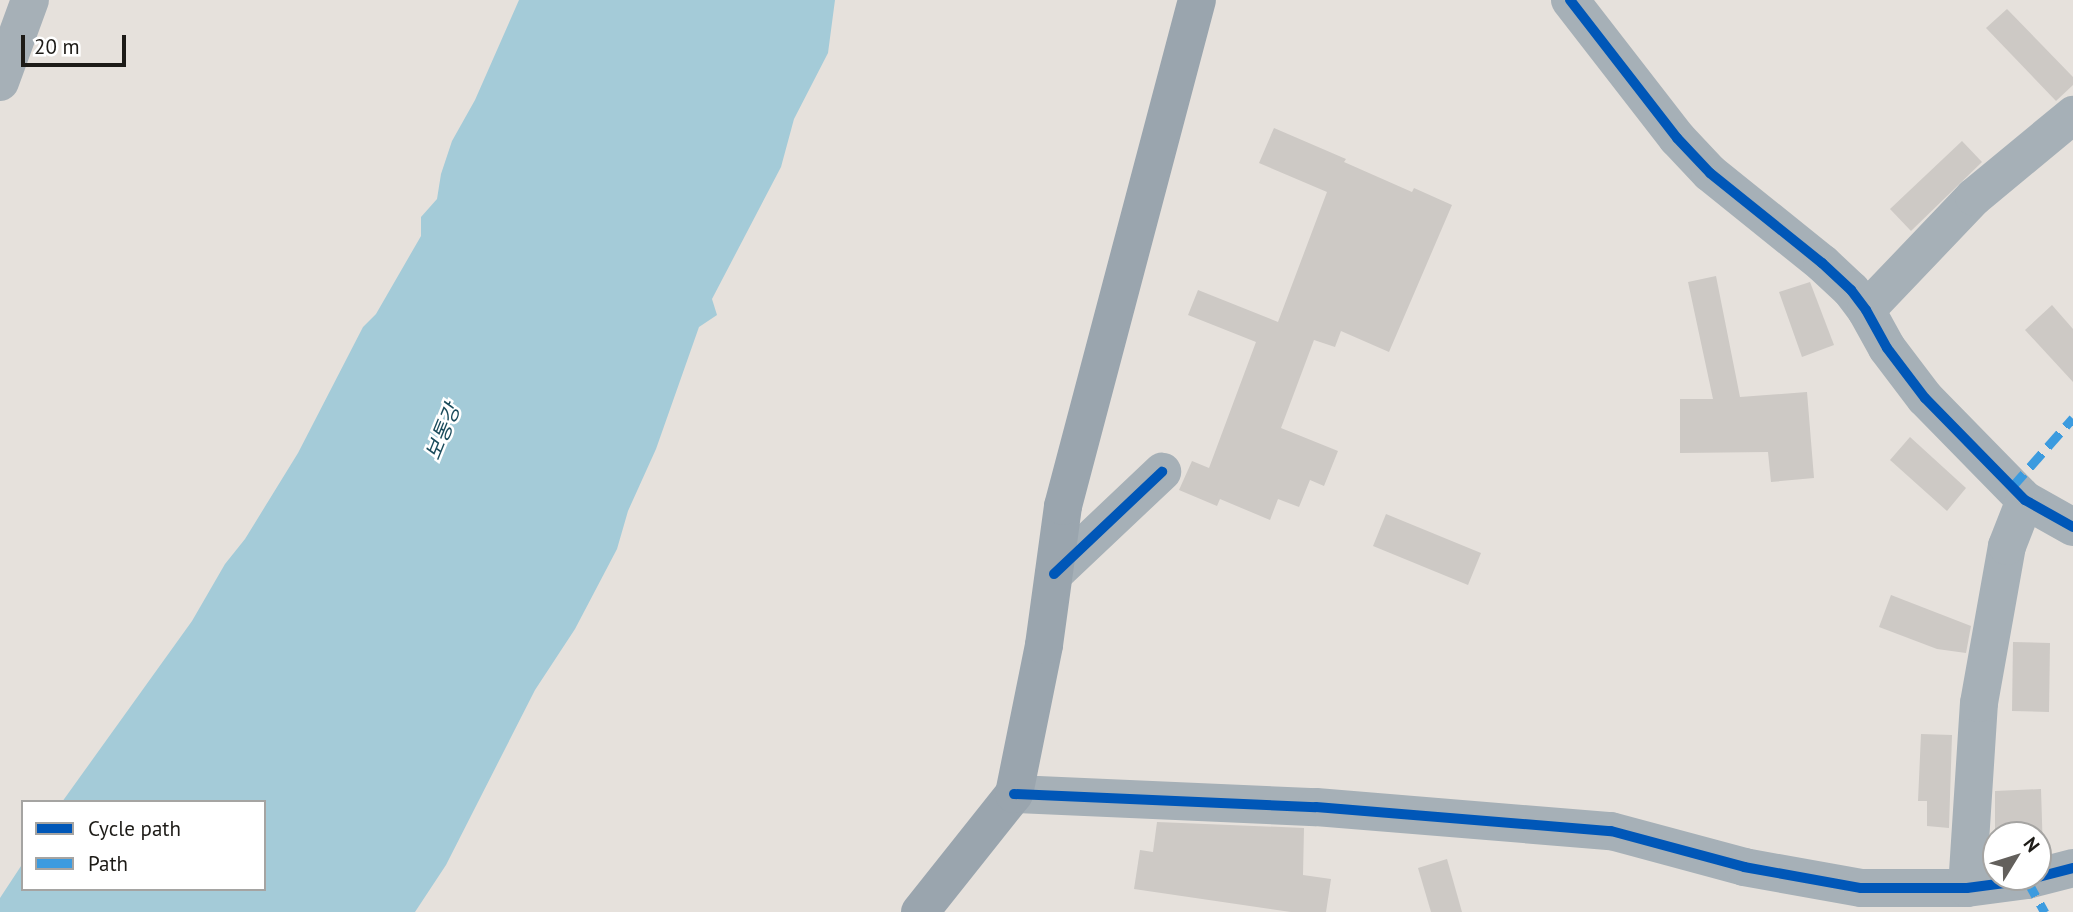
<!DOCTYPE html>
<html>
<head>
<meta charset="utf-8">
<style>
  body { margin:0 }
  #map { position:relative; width:2073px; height:912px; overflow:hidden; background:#e6e1dc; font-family:"PT Sans","Noto Sans KR",sans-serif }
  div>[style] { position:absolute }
  .water>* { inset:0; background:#a4cbd8 }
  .building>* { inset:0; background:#cdc9c5 }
  .minor>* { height:38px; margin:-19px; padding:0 19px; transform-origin:19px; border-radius:19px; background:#a6b0b7 }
  .secondary>* { height:38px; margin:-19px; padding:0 19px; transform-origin:19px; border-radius:19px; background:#9aa5ae }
  .quiet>* { height:9px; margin-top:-4.5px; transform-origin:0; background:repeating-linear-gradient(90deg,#3c9bdf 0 18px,transparent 0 27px) }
  .cycleway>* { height:10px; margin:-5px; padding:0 5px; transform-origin:5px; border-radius:5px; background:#0057b8 }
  span { translate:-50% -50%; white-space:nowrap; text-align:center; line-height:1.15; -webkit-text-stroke:5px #fff; paint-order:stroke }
  .water-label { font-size:21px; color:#1a4b5b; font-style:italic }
  .legend { position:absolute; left:21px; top:800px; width:245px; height:91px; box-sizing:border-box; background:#fff; border:2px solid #a5a4a2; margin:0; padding:9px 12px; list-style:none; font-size:21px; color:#1d1b17 }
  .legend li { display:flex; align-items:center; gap:14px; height:35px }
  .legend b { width:35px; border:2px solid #a5a4a2 }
  .north { position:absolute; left:1982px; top:821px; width:70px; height:70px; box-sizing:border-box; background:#fff; border:2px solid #a5a4a2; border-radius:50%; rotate:52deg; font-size:19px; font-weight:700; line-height:28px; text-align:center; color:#1d1b17 }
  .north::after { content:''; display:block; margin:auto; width:24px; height:32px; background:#63605c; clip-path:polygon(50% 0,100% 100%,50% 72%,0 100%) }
  .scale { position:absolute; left:21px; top:35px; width:105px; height:32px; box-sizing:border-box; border:4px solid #1d1b17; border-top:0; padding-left:9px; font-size:21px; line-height:24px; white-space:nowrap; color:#1d1b17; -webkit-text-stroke:5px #fff; paint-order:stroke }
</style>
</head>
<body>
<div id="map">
  <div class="water">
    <div style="clip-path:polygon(519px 0,835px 0,828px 53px,794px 119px,781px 167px,712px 299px,717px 315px,699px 327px,656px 449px,628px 511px,617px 549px,575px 629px,535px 690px,446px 865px,415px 912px,0 912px,0 898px,23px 863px,23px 889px,264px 889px,264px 802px,62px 802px,192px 621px,225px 564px,245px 539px,298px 453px,363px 327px,376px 314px,421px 236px,421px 217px,437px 199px,441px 174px,452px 141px,475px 100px)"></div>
  </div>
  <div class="building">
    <div style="clip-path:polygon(2007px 9px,2073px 77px,2073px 85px,2056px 101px,1986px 28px)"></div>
    <div style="clip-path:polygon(1274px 128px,1346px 159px,1344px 162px,1412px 192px,1414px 188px,1452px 205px,1389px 352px,1341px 331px,1335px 347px,1314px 340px,1281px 428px,1338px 451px,1324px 486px,1310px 480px,1299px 507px,1278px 499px,1270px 520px,1220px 499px,1217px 506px,1179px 490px,1192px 461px,1209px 468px,1256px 342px,1188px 315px,1198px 290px,1278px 322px,1327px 192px,1259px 163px)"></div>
    <div style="clip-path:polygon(1962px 141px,1982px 162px,1911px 231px,1890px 209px)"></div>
    <div style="clip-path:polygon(1716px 276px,1740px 397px,1807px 392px,1814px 478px,1771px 482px,1768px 452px,1680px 453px,1680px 399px,1713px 399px,1688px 282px)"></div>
    <div style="clip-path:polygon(1810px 282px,1834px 345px,1802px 357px,1779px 292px)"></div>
    <div style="clip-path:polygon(2052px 305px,2073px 329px,2073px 382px,2025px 330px)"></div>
    <div style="clip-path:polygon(1910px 437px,1966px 488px,1947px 511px,1890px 460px)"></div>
    <div style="clip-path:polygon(1386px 514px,1481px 553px,1468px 585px,1373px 546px)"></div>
    <div style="clip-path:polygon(1891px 595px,1971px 626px,1966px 653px,1937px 649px,1879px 627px)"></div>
    <div style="clip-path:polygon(2013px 642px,2050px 643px,2049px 712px,2012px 711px)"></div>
    <div style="clip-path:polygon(1921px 734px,1952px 735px,1949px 828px,1927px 826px,1927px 801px,1918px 801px)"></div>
    <div style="clip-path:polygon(2041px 789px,2043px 853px,2038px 855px,2038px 835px,1996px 835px,1995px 858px,1995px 791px)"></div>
    <div style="clip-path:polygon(1157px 822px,1304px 828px,1303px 875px,1331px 879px,1326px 912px,1291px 912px,1134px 889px,1140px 850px,1153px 852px)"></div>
    <div style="clip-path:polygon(1447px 859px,1462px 912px,1431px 912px,1418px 868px)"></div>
  </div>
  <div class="minor">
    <div style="left:1570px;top:0;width:175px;rotate:52.2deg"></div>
    <div style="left:1677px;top:138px;width:48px;rotate:46.7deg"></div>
    <div style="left:1710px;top:173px;width:144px;rotate:38.8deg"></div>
    <div style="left:1822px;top:263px;width:40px;rotate:43deg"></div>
    <div style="left:1851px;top:290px;width:25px;rotate:53deg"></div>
    <div style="left:1866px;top:310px;width:43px;rotate:61.1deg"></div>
    <div style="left:1887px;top:348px;width:63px;rotate:52.8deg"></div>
    <div style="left:1925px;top:398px;width:143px;rotate:45.6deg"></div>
    <div style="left:2025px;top:500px;width:55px;rotate:29.4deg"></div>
    <div style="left:0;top:82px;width:87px;rotate:-69.9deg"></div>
    <div style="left:1866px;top:310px;width:156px;rotate:-46.3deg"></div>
    <div style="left:1974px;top:197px;width:129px;rotate:-39.6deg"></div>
    <div style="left:1054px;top:574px;width:149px;rotate:-43.4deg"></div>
    <div style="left:1014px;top:794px;width:302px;rotate:2.5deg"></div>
    <div style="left:1316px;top:807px;width:296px;rotate:4.7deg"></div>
    <div style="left:1611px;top:831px;width:138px;rotate:15.1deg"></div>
    <div style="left:1744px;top:867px;width:119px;rotate:10.2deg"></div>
    <div style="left:1861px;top:888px;width:106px"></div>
    <div style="left:1967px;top:888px;width:61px;rotate:-7.6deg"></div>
    <div style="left:2027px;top:880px;width:48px;rotate:-14.6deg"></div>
    <div style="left:1967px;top:888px;width:185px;rotate:-86.3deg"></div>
    <div style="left:1979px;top:703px;width:159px;rotate:-79.9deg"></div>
    <div style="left:2007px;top:546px;width:49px;rotate:-68.6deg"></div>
  </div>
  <div class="secondary">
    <div style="left:920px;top:912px;width:151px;rotate:-51.5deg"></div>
    <div style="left:1014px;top:794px;width:152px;rotate:-78.6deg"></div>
    <div style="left:1044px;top:645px;width:140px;rotate:-82.2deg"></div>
    <div style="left:1063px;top:506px;width:523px;rotate:-75.17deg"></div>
  </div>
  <div class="quiet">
    <div style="left:2012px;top:487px;width:92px;rotate:-48.5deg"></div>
    <div style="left:2027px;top:880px;width:37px;rotate:61deg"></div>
  </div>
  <div class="cycleway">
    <div style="left:1570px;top:0;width:175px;rotate:52.2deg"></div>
    <div style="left:1677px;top:138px;width:48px;rotate:46.7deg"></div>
    <div style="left:1710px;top:173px;width:144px;rotate:38.8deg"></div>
    <div style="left:1822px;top:263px;width:40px;rotate:43deg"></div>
    <div style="left:1851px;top:290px;width:25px;rotate:53deg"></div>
    <div style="left:1866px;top:310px;width:43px;rotate:61.1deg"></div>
    <div style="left:1887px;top:348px;width:63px;rotate:52.8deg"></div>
    <div style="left:1925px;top:398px;width:143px;rotate:45.6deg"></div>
    <div style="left:2025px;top:500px;width:55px;rotate:29.4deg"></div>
    <div style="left:1054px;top:574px;width:149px;rotate:-43.4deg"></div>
    <div style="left:1014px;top:794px;width:302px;rotate:2.5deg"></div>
    <div style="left:1316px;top:807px;width:296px;rotate:4.7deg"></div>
    <div style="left:1611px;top:831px;width:138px;rotate:15.1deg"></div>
    <div style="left:1744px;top:867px;width:119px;rotate:10.2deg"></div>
    <div style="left:1861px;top:888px;width:106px"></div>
    <div style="left:1967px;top:888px;width:61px;rotate:-7.6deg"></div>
    <div style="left:2027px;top:880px;width:48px;rotate:-14.6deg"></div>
  </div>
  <div class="water-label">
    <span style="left:443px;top:432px;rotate:-68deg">보통강</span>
  </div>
  <ul class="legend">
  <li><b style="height:9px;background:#0057b8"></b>Cycle path</li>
  <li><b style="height:9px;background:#3c9bdf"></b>Path</li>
  </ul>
  <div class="north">N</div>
  <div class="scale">20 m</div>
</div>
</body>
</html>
